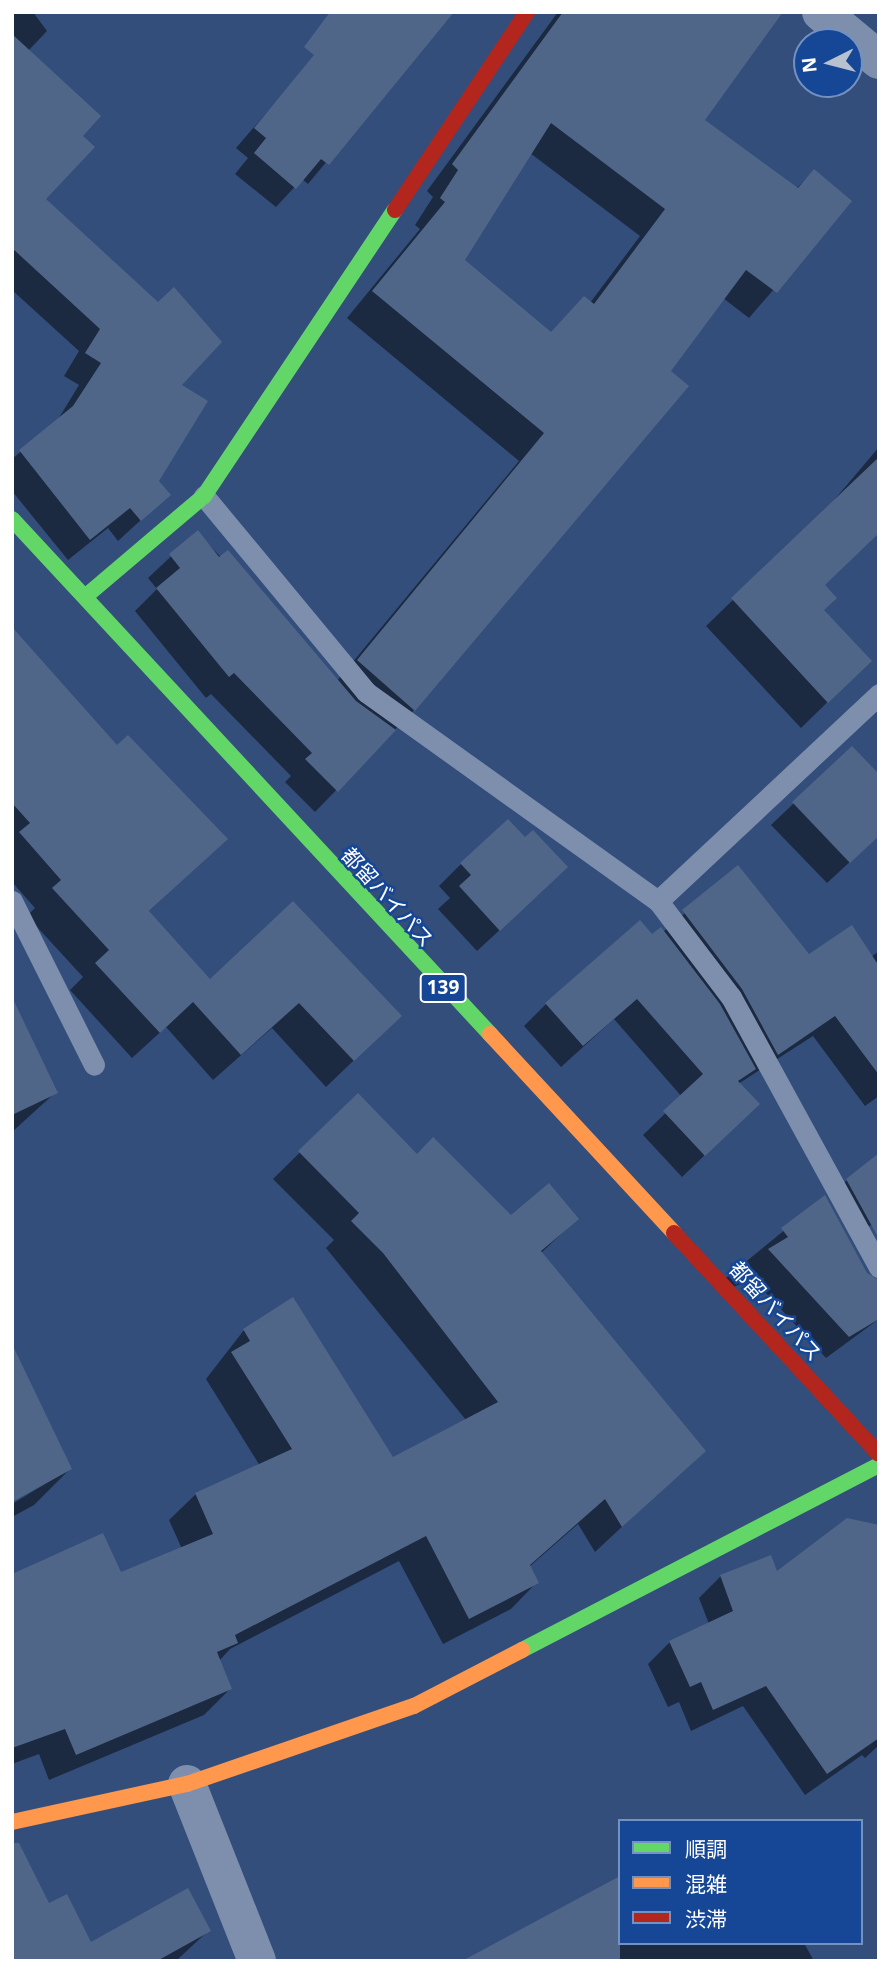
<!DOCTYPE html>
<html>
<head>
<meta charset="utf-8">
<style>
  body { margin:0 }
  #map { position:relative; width:891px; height:1973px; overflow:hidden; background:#334e7a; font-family:"Noto Sans","Noto Sans JP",sans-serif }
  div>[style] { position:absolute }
  .shadow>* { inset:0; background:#0007 }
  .building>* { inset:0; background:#506689 }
  .lane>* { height:21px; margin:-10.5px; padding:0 10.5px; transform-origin:10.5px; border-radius:10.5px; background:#7d8fad }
  .street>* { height:38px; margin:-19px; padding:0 19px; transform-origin:19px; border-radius:19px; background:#7d8fad }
  .fast>* { height:16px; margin:-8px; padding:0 8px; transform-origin:8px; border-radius:8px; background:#63d668 }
  .slow>* { height:16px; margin:-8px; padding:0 8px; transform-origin:8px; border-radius:8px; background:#ff974d }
  .jam>* { height:16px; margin:-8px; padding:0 8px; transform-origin:8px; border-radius:8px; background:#b3261e }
  span { translate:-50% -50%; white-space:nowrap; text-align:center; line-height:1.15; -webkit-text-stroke:5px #164797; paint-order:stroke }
  .shield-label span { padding:2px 5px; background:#164797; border:2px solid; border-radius:5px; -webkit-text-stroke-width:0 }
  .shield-label { font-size:19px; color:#fff; font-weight:700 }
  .street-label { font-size:21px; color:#fff }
  .frame { position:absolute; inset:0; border:14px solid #fff; pointer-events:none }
  .legend { position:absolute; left:618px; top:1819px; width:245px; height:126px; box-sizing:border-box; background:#164797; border:2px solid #7391c1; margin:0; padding:9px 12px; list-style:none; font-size:21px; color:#fff }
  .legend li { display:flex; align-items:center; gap:14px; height:35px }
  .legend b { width:35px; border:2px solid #7391c1 }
  .north { position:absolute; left:793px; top:28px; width:70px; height:70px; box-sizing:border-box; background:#164797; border:2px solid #7391c1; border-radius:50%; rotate:264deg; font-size:19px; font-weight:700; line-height:28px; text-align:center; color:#fff }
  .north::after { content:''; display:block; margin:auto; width:24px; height:32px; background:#b8c1d0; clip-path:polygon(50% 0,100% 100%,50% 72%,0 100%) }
</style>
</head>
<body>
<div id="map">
  <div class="shadow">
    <div style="clip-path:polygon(12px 12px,33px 12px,47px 31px,28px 51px,81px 136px,44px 199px,179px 385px,157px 481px,168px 495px,118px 541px,108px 528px,68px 560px,12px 491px,12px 459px,57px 421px,79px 385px,64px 376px,79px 351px,12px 290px)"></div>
    <div style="clip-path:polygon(451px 12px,308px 184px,302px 179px,276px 207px,235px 174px,248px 158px,236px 148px,331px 38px)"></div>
    <div style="clip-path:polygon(evenodd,558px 12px,777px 12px,702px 121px,796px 189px,814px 171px,850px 201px,749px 318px,723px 298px,414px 710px,315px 812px,285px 782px,291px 776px,211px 694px,206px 698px,135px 611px,157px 589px,148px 578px,197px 532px,337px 681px,519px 461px,347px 318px,420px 229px,415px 225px,433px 197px,427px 191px,558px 12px,530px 153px,640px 236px,590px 303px,550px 333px,462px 261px,530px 153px)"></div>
    <div style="clip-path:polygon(879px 447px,879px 522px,822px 585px,822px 610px,843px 687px,801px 728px,706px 626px,824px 512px)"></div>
    <div style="clip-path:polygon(12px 630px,199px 865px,148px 912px,210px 981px,400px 1016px,326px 1087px,272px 1028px,213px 1080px,166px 1027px,132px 1058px,70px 990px,83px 977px,27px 916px,35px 908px,12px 882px)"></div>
    <div style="clip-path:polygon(852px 748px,879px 835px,827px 883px,771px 825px)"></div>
    <div style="clip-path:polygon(525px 840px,544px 889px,477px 951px,438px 909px,450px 898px,439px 886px,461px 864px)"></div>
    <div style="clip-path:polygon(738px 867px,808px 956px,871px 957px,879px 951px,879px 1096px,865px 1106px,813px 1036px,738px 1084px,735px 1126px,682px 1177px,643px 1135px,682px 1097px,614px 1019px,561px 1067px,524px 1026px,546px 1004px,663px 932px)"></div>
    <div style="clip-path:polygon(12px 1001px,56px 1092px,12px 1132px)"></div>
    <div style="clip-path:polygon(358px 1095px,417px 1156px,511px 1217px,577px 1219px,541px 1253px,703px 1451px,595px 1552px,578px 1524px,529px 1567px,537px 1582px,511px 1609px,443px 1644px,399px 1561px,230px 1649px,219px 1661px,230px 1689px,204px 1715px,49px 1780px,39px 1754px,12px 1764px,12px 1668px,121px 1574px,182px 1549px,169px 1520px,196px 1494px,260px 1466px,206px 1379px,244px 1330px,392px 1459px,466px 1420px,326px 1248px,334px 1240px,273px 1179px)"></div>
    <div style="clip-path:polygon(847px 1180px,879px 1222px,857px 1231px,835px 1192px)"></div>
    <div style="clip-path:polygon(824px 1198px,879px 1319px,826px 1358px,753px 1279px,726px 1290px,721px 1282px)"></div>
    <div style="clip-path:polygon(70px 1469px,34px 1505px,12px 1517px,12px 1504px)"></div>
    <div style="clip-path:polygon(879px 1536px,879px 1745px,865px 1758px,862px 1755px,805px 1795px,743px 1706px,691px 1731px,679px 1702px,668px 1707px,648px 1664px,670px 1642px,709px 1624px,699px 1598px,721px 1576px,777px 1574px)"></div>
    <div style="clip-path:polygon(48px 1905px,90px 1944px,208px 1931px,176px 1961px,12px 1961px)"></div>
    <div style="clip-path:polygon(620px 1943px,804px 1943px,814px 1961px,466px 1961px)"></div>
  </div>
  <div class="building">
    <div style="clip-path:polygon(330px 12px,454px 12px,329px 165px,321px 159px,296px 189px,254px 153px,266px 138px,254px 128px,314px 55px,304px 47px)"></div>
    <div style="clip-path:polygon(evenodd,563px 12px,783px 12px,705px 120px,798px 188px,814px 169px,852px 201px,777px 293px,746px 270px,671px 371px,689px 386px,415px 711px,357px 660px,544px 433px,372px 291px,445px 202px,440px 198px,458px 170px,452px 164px,563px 12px,551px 123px,665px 209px,594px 304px,584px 296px,551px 332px,465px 260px,551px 123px)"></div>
    <div style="clip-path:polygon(12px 34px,101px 116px,83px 136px,95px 147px,46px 199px,158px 302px,174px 287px,222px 342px,182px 385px,208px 401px,159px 481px,171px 495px,141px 521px,130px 508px,90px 540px,19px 450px,73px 406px,101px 363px,85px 353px,100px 329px,12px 248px)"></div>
    <div style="clip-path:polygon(879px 457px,879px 533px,825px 585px,837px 598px,824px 610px,872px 661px,828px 703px,731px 598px)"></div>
    <div style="clip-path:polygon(198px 530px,219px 557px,228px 550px,356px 701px,396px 730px,338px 792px,305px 759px,312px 753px,234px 673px,229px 677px,156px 588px,180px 568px,169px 554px)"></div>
    <div style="clip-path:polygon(12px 627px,117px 745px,128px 735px,228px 839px,149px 911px,210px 979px,293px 901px,402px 1016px,354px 1061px,299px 1003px,241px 1055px,193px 1002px,160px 1033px,95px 963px,109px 950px,52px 888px,61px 880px,19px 832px,30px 823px,12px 803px)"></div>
    <div style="clip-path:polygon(852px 746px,879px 774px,879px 836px,850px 863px,792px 802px)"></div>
    <div style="clip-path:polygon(508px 819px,525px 837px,533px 830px,568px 867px,500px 931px,459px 886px,471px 875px,460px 863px)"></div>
    <div style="clip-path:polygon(738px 865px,809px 954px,852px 925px,879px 966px,879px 1075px,835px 1016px,778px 1055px,742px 989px,682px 910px)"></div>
    <div style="clip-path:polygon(640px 920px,652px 934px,661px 927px,720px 1004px,756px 1069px,738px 1081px,760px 1104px,705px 1156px,663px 1111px,703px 1074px,637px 999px,583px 1046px,545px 1003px)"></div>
    <div style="clip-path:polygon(12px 997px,58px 1093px,12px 1115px)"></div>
    <div style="clip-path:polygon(358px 1093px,417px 1154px,433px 1137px,511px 1215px,549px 1183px,579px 1219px,541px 1251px,706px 1451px,622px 1527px,605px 1499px,530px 1565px,539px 1583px,469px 1619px,426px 1536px,235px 1635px,238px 1643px,217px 1652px,232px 1689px,76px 1755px,65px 1729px,12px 1748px,12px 1574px,103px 1533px,121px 1572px,213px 1534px,195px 1493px,292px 1449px,231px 1352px,250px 1341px,243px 1329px,293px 1297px,393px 1457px,498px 1402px,383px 1253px,351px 1221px,359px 1213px,298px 1151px)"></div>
    <div style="clip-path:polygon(879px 1153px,879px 1239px,846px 1179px)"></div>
    <div style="clip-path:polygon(825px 1195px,867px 1273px,879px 1280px,879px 1319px,849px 1337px,768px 1249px,788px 1237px,781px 1228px)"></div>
    <div style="clip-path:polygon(12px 1344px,72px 1469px,12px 1502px)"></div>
    <div style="clip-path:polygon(847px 1518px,879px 1525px,879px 1738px,827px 1774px,766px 1686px,713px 1710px,701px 1682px,690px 1687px,669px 1641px,733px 1611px,720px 1575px,771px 1555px,777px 1571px)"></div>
    <div style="clip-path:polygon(12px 1843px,19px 1843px,49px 1903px,67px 1894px,91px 1942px,188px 1888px,211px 1931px,157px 1961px,12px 1961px)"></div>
    <div style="clip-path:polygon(620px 1876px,620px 1961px,462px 1961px)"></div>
  </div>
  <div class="lane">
    <div style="left:204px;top:496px;width:254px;rotate:50.4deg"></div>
    <div style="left:366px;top:692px;width:359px;rotate:35.6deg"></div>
    <div style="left:658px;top:901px;width:121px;rotate:52.8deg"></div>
    <div style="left:731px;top:997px;width:308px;rotate:61.3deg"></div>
    <div style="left:12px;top:901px;width:183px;rotate:63.4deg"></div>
    <div style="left:658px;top:901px;width:303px;rotate:-43.1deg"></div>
  </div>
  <div class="street">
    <div style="left:821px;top:12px;width:75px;rotate:39.6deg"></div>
    <div style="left:187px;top:1784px;width:190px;rotate:68.4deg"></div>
  </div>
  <div class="fast">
    <div style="left:12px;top:519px;width:703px;rotate:47.13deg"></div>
    <div style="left:86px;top:596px;width:155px;rotate:-40.3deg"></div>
    <div style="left:204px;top:496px;width:344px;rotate:-56.3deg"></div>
    <div style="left:522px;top:1650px;width:402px;rotate:-27.4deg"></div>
  </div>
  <div class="slow">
    <div style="left:490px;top:1034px;width:271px;rotate:47.2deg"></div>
    <div style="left:12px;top:1822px;width:179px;rotate:-12.3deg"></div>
    <div style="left:187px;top:1784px;width:240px;rotate:-19deg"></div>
    <div style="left:414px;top:1706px;width:122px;rotate:-27.4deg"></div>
  </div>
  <div class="jam">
    <div style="left:395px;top:210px;width:238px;rotate:-56.3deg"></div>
    <div style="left:674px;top:1233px;width:301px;rotate:47.2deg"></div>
  </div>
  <div class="shield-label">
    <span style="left:443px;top:988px">139</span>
  </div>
  <div class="street-label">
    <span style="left:388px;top:897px;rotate:48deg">都留バイパス</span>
    <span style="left:776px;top:1311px;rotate:48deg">都留バイパス</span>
  </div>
  <div class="frame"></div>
  <ul class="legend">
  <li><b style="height:9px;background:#63d668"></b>順調</li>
  <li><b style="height:9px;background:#ff974d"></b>混雑</li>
  <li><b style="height:9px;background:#b3261e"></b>渋滞</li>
  </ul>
  <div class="north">N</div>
</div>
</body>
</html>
